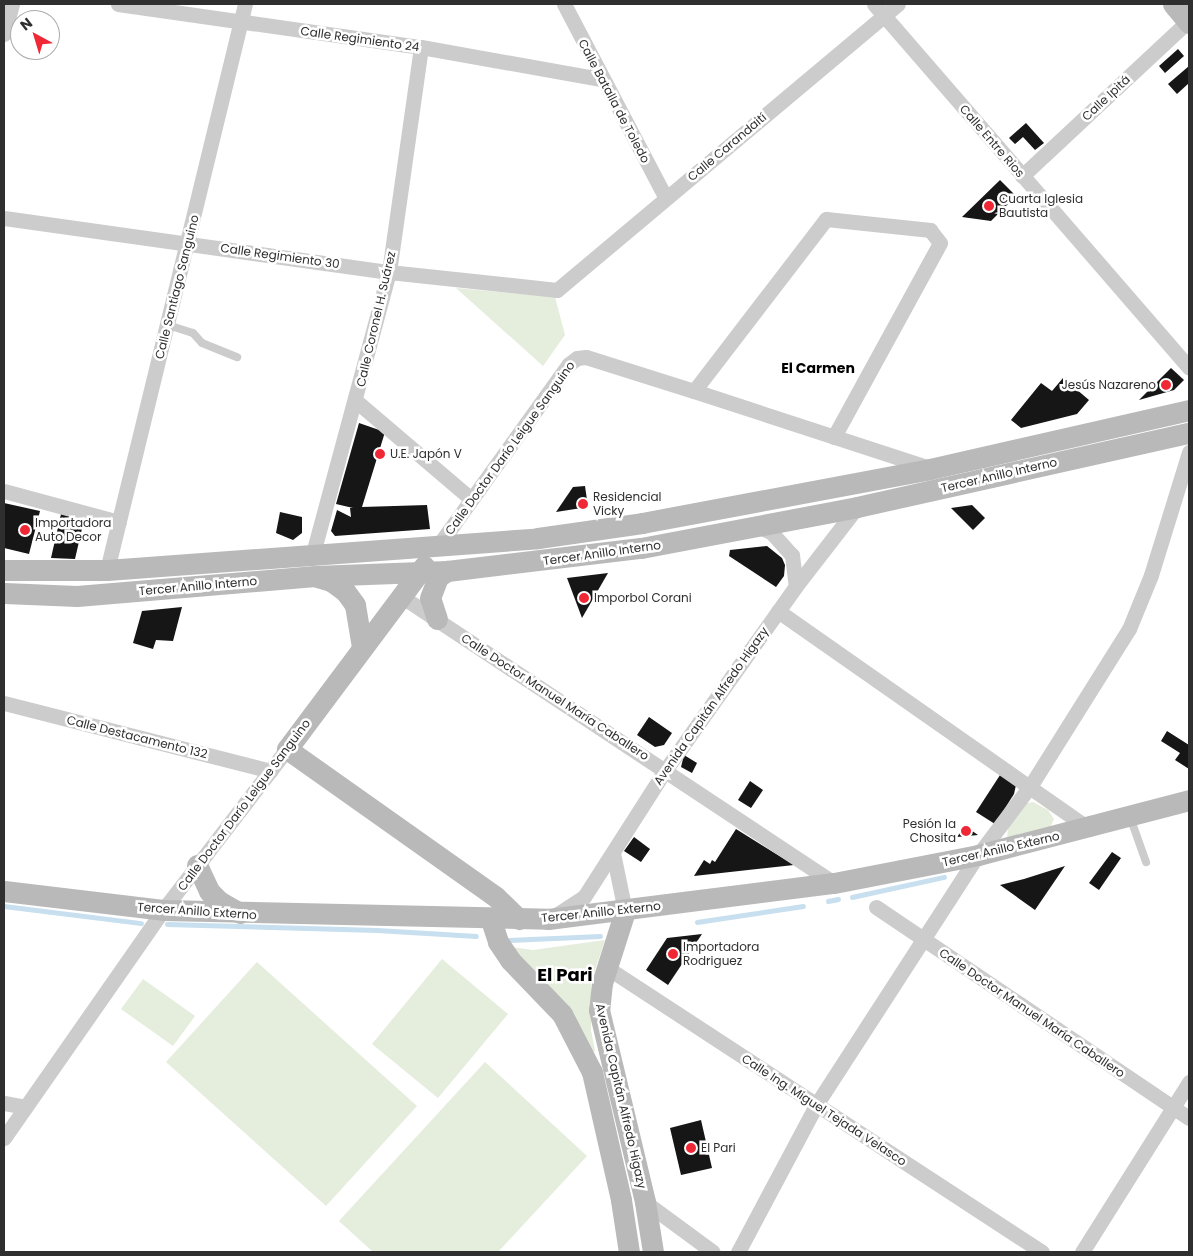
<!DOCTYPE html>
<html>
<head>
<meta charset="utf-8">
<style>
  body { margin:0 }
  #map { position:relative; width:1193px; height:1256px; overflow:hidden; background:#fff; font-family:Poppins,sans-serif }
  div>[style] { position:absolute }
  .green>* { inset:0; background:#e5eddc }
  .stream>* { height:4.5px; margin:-2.25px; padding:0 2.25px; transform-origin:2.25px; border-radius:2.25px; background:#c7dfee }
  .building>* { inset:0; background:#161616 }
  .lane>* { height:8px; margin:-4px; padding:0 4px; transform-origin:4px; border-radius:4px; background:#ccc }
  .street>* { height:15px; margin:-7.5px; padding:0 7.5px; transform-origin:7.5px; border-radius:7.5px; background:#ccc }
  .secondary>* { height:21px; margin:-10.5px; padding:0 10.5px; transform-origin:10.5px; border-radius:10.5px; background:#b9b9b9 }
  .dots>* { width:14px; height:14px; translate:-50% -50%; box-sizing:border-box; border:2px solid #fff; border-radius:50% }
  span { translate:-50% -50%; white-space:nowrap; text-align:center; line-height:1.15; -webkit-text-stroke:5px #fff; paint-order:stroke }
  .street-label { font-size:12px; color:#2f2f2f }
  .poi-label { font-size:12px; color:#2f2f2f }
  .left { translate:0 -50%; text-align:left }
  .right { translate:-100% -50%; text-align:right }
  .neighbourhood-label { font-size:14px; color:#000; font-weight:700 }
  .district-label { font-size:18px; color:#000; font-weight:700 }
  .frame { position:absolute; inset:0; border:5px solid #2f2f2f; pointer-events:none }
  .north { position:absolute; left:10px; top:10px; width:50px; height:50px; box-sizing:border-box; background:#fff; border:1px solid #acacac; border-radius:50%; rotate:321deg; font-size:14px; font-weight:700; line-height:20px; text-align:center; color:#2f2f2f }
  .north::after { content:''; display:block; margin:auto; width:18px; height:22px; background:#f02734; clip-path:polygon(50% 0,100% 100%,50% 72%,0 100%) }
</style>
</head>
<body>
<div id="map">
  <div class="green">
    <div style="clip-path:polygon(456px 288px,555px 297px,565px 335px,543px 366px)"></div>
    <div style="clip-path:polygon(1033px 802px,1048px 810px,1054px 819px,1048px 832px,1007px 841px,1008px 826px,1023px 804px)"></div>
    <div style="clip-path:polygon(605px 940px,591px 982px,591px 1030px,595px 1051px,590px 1053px,511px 947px,533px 950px)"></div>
    <div style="clip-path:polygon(442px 959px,508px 1014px,438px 1098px,372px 1044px)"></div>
    <div style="clip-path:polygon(257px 962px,417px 1106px,326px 1206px,166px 1062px)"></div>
    <div style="clip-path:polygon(143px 979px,195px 1016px,173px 1046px,121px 1009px)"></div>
    <div style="clip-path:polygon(485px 1062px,587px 1156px,498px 1252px,373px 1252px,339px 1221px)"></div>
  </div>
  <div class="stream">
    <div style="left:852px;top:897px;width:94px;rotate:-12.3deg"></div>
    <div style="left:828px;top:901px;width:10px;rotate:-11deg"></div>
    <div style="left:4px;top:906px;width:138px;rotate:7.1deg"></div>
    <div style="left:697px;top:922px;width:107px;rotate:-8.6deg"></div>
    <div style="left:167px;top:924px;width:210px;rotate:1.6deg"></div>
    <div style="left:377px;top:930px;width:99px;rotate:3.5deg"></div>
    <div style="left:509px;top:940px;width:91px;rotate:-2.5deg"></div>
  </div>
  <div class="building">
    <div style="clip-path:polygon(1178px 49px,1184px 56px,1165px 73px,1159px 66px)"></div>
    <div style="clip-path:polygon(1189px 66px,1189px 83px,1177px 94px,1168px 84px)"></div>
    <div style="clip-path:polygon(1026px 123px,1044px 143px,1035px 150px,1023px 137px,1015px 144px,1009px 138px)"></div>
    <div style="clip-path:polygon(1000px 180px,1016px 196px,991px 221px,962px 217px)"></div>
    <div style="clip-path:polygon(1171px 368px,1184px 380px,1174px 390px,1139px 400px)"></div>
    <div style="clip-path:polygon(1063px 378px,1089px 400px,1077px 414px,1021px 428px,1011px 420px,1041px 383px,1052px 391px)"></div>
    <div style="clip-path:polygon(359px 423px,385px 432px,362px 507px,427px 505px,430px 529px,335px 536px,331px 531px,337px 510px,351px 517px,350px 508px,353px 508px,336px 504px)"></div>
    <div style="clip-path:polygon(585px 486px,588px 507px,556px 512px,573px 487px)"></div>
    <div style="clip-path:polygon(4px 503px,40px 511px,29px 554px,4px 548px)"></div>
    <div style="clip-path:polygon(972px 505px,985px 518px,973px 530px,951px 508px)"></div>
    <div style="clip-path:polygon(280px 512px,302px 517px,302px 533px,293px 540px,276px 533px)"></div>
    <div style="clip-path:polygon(61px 514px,84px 520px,75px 559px,51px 558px)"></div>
    <div style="clip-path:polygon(767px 546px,782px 558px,785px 565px,784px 576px,776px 587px,729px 556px,730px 550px)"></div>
    <div style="clip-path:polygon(608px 573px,582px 618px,567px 578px)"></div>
    <div style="clip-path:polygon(182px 607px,173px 641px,156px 640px,153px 649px,133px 643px,142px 611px)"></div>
    <div style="clip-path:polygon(649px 717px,672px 733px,664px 745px,655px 747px,637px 735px)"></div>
    <div style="clip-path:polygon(1167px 731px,1189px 745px,1189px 769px,1175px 760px,1180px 753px,1161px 741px)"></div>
    <div style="clip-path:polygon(684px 755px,697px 763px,692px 773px,681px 767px)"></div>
    <div style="clip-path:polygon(1002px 772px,1016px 785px,1014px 794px,995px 824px,976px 812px)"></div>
    <div style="clip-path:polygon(750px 781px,763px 790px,751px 808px,738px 800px)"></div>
    <div style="clip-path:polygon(965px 826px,978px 835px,957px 837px)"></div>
    <div style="clip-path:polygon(736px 829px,794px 865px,694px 876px,704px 860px,710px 864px,712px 860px,715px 862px)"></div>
    <div style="clip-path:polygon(634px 837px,650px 849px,641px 862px,624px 851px)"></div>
    <div style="clip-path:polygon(1112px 852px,1121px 858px,1099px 890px,1089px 883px)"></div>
    <div style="clip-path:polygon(1065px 866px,1035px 910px,1000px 885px,1024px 879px)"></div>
    <div style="clip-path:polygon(702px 934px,668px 985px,646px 970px,667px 938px)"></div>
    <div style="clip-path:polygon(701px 1120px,712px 1168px,681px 1175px,670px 1128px)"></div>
  </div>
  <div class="lane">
    <div style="left:168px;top:325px;width:26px;rotate:18deg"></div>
    <div style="left:193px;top:333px;width:13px;rotate:48deg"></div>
    <div style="left:202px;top:343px;width:38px;rotate:22deg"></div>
    <div style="left:1130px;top:817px;width:48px;rotate:70.4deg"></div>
  </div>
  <div class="street">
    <div style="left:118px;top:4px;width:306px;rotate:8.1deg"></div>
    <div style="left:421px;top:47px;width:183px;rotate:10.1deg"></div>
    <div style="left:564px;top:4px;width:219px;rotate:62.3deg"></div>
    <div style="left:874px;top:4px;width:481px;rotate:49.1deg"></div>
    <div style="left:4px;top:34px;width:31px;rotate:-75deg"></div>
    <div style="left:1022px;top:176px;width:229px;rotate:-43deg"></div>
    <div style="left:4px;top:218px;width:389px;rotate:8deg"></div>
    <div style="left:389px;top:272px;width:169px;rotate:6.1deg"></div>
    <div style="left:557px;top:290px;width:445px;rotate:-40deg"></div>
    <div style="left:694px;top:391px;width:217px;rotate:-52.5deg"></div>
    <div style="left:826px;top:219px;width:105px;rotate:6deg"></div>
    <div style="left:930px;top:230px;width:16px;rotate:52deg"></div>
    <div style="left:940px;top:243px;width:221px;rotate:118.7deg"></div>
    <div style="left:356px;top:401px;width:151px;rotate:40.4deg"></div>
    <div style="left:4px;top:491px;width:119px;rotate:15.1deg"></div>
    <div style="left:756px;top:526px;width:16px;rotate:22deg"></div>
    <div style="left:771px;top:532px;width:31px;rotate:48deg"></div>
    <div style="left:792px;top:555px;width:31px;rotate:83deg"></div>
    <div style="left:438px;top:546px;width:224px;rotate:-54.3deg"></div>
    <div style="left:569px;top:364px;width:10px;rotate:-37deg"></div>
    <div style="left:577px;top:358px;width:9px;rotate:-6deg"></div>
    <div style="left:586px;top:357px;width:113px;rotate:17.5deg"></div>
    <div style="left:694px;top:391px;width:247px;rotate:18.1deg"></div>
    <div style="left:312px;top:557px;width:295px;rotate:-74.9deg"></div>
    <div style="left:389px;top:272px;width:227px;rotate:-81.9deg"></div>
    <div style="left:107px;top:570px;width:583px;rotate:-76.3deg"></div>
    <div style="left:401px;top:596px;width:519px;rotate:33.54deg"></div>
    <div style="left:778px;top:611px;width:380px;rotate:35deg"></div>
    <div style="left:4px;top:703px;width:275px;rotate:14.3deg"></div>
    <div style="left:613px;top:853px;width:59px;rotate:78.3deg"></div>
    <div style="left:876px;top:907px;width:377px;rotate:34deg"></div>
    <div style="left:556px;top:915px;width:33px;rotate:-33deg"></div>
    <div style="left:584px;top:897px;width:152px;rotate:-57.4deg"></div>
    <div style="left:666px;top:769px;width:224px;rotate:-54.6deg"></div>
    <div style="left:796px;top:586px;width:100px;rotate:-52.3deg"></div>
    <div style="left:606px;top:967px;width:521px;rotate:33.17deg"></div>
    <div style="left:4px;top:1103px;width:22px;rotate:10deg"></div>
    <div style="left:4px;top:1138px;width:278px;rotate:-55.1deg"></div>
    <div style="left:163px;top:910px;width:203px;rotate:-52.4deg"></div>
    <div style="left:645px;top:1202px;width:84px;rotate:36.3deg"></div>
    <div style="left:738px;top:1252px;width:166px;rotate:-62deg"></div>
    <div style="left:816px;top:1105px;width:298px;rotate:-57.1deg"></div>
    <div style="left:978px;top:855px;width:88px;rotate:-52.9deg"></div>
    <div style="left:1031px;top:785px;width:184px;rotate:-57.9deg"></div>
    <div style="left:1129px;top:629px;width:58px;rotate:-67.8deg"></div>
    <div style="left:1151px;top:575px;width:129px;rotate:-72.8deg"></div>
    <div style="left:1082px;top:1252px;width:201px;rotate:-57.8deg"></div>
  </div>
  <div class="secondary">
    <div style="left:1173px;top:4px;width:25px;rotate:50deg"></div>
    <div style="left:424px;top:566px;width:229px;rotate:126.8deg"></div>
    <div style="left:287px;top:749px;width:256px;rotate:35.3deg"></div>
    <div style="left:496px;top:897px;width:32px;rotate:44deg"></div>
    <div style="left:4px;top:570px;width:103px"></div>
    <div style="left:107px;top:570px;width:432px;rotate:-4.2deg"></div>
    <div style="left:538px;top:538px;width:105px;rotate:-8.2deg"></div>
    <div style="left:642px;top:523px;width:293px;rotate:-10.6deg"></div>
    <div style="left:930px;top:469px;width:266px;rotate:-12.8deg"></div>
    <div style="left:317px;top:577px;width:15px;rotate:16deg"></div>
    <div style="left:331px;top:581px;width:17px;rotate:36deg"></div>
    <div style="left:345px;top:591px;width:17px;rotate:54deg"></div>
    <div style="left:355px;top:605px;width:43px;rotate:80.5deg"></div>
    <div style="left:4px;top:593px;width:73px;rotate:2.4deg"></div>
    <div style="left:77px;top:596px;width:239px;rotate:-4.8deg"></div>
    <div style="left:315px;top:576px;width:132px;rotate:-2.2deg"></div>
    <div style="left:447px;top:571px;width:195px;rotate:-6.8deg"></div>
    <div style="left:641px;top:548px;width:220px;rotate:-10.7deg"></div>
    <div style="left:857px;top:507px;width:340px;rotate:-12.6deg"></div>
    <div style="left:437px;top:619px;width:22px;rotate:-108deg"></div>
    <div style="left:430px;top:598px;width:22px;rotate:-69deg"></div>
    <div style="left:438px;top:577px;width:11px;rotate:-34deg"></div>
    <div style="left:197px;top:865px;width:29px;rotate:65deg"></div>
    <div style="left:209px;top:891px;width:14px;rotate:45deg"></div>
    <div style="left:219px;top:901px;width:24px;rotate:30deg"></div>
    <div style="left:4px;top:891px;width:160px;rotate:6.8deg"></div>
    <div style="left:163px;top:910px;width:385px;rotate:1.3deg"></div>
    <div style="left:548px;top:919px;width:288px;rotate:-7.2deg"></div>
    <div style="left:834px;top:883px;width:147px;rotate:-11deg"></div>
    <div style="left:978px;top:855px;width:218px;rotate:-14.6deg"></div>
    <div style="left:625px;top:911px;width:76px;rotate:107.7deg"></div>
    <div style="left:602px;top:983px;width:27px;rotate:96deg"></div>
    <div style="left:599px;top:1010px;width:197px;rotate:76.5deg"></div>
    <div style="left:645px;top:1202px;width:51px;rotate:80.9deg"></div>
    <div style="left:491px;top:920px;width:23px;rotate:72deg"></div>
    <div style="left:498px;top:942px;width:22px;rotate:56deg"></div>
    <div style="left:510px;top:960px;width:75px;rotate:46.1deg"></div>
    <div style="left:562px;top:1014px;width:65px;rotate:62.7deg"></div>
    <div style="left:592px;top:1072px;width:131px;rotate:77.2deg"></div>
    <div style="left:621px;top:1200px;width:53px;rotate:81.3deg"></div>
  </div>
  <div class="dots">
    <div style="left:989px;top:206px;background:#f02734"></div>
    <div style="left:1166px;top:385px;background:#f02734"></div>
    <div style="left:380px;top:454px;background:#f02734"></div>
    <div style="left:583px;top:504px;background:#f02734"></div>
    <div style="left:25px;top:530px;background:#f02734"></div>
    <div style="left:584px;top:598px;background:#f02734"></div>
    <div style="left:966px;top:831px;background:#f02734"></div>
    <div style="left:673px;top:954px;background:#f02734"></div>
    <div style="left:691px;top:1148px;background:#f02734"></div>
  </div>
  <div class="street-label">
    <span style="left:360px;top:39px;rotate:8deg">Calle Regimiento 24</span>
    <span style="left:1106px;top:98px;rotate:-43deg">Calle Ipitá</span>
    <span style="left:614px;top:101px;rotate:62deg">Calle Batalla de Toledo</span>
    <span style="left:992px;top:141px;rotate:49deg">Calle Entre Rios</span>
    <span style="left:727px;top:147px;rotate:-40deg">Calle Carandaití</span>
    <span style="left:280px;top:256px;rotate:8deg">Calle Regimiento 30</span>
    <span style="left:177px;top:287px;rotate:-76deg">Calle Santiago Sanguino</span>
    <span style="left:376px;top:319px;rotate:-77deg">Calle Coronel H. Suárez</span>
    <span style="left:510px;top:448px;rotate:-54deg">Calle Doctor Darío Leigue Sanguino</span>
    <span style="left:999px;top:475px;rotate:-13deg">Tercer Anillo Interno</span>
    <span style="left:602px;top:553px;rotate:-8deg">Tercer Anillo Interno</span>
    <span style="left:198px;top:586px;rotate:-5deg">Tercer Anillo Interno</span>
    <span style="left:555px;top:697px;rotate:33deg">Calle Doctor Manuel María Caballero</span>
    <span style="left:711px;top:706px;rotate:-55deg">Avenida Capitán Alfredo Higazy</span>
    <span style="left:137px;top:737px;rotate:14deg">Calle Destacamento 132</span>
    <span style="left:244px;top:805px;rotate:-53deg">Calle Doctor Darío Leigue Sanguino</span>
    <span style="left:1001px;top:849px;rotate:-13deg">Tercer Anillo Externo</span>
    <span style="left:197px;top:911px;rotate:4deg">Tercer Anillo Externo</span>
    <span style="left:601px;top:912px;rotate:-6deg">Tercer Anillo Externo</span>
    <span style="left:1032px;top:1013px;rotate:34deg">Calle Doctor Manuel María Caballero</span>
    <span style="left:621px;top:1096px;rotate:77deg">Avenida Capitán Alfredo Higazy</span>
    <span style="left:824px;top:1110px;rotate:33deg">Calle Ing. Miguel Tejada Velasco</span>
  </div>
  <div class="poi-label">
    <span class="left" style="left:999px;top:206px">Cuarta Iglesia<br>Bautista</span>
    <span class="right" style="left:1156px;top:385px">Jesús Nazareno</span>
    <span class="left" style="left:390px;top:454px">U.E. Japón V</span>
    <span class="left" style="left:593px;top:504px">Residencial<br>Vicky</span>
    <span class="left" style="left:35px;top:530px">Importadora<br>Auto Decor</span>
    <span class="left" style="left:594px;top:598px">Imporbol Corani</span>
    <span class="right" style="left:956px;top:831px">Pesión la<br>Chosita</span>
    <span class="left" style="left:683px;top:954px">Importadora<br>Rodriguez</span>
    <span class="left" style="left:701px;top:1148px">El Pari</span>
  </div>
  <div class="neighbourhood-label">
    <span style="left:818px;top:368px">El Carmen</span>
  </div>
  <div class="district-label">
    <span style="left:565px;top:975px">El Pari</span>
  </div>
  <div class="frame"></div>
  <div class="north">N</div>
</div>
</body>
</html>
